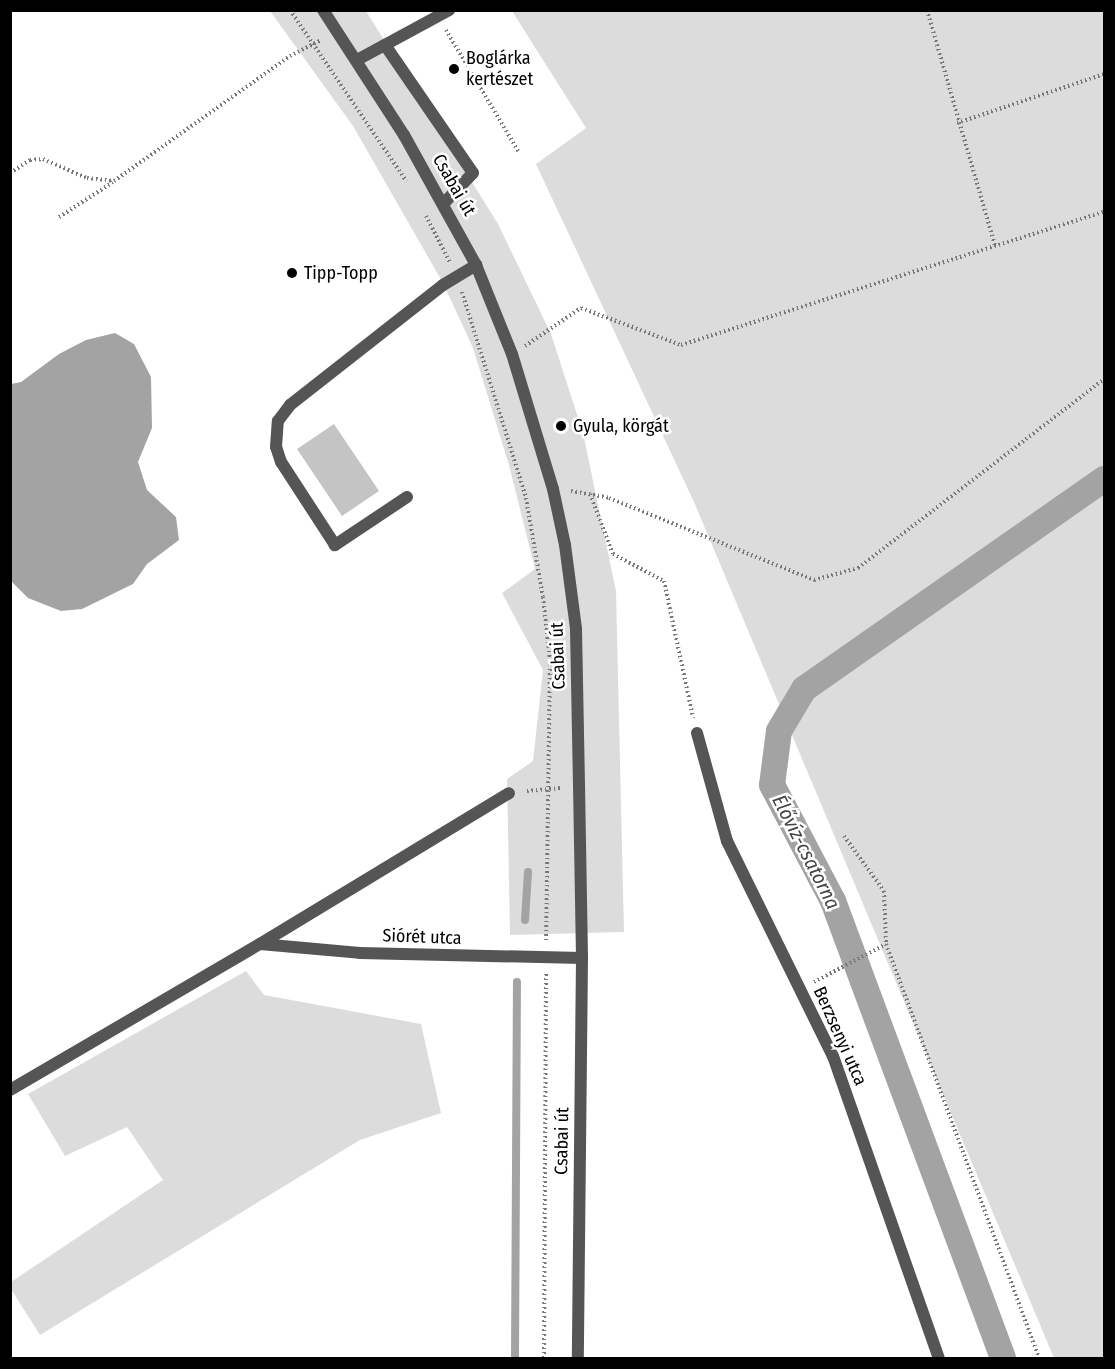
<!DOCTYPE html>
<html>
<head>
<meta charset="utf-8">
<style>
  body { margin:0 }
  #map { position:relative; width:1115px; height:1369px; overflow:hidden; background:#fff; font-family:"Fira Sans Condensed",sans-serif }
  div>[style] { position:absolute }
  .green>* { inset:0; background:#dcdcdc }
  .water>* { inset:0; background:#a3a3a3 }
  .stream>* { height:8px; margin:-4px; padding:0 4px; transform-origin:4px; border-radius:4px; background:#a3a3a3 }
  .canal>* { height:26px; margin:-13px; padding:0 13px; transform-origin:13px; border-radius:13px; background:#a3a3a3 }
  .building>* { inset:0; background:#c4c4c4 }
  .path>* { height:4px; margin-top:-2px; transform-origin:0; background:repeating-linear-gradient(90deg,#777 0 1.5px,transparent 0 4.5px) }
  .service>* { height:12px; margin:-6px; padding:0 6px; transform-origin:6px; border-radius:6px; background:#555 }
  .minor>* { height:12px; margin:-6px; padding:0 6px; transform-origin:6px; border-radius:6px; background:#555 }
  .tertiary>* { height:12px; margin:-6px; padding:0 6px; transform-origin:6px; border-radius:6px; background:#555 }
  .dots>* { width:16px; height:16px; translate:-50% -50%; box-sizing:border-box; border:3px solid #fff; border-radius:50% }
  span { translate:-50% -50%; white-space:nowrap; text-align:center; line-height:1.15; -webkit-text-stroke:5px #fff; paint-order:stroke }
  .poi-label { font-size:18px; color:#000 }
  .left { translate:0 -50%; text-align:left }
  .street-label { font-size:18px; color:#000 }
  .water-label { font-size:20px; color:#444; font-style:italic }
  .frame { position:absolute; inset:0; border:12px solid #000; pointer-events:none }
</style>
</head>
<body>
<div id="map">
  <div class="green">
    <div style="clip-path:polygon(270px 11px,366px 11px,498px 224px,551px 334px,583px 433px,616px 591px,624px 932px,510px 935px,507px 779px,533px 761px,543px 670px,502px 593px,535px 569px,509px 465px,473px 348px,443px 283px,353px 126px)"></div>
    <div style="clip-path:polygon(512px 11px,1104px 11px,1104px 1358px,1054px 1358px,694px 502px,536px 164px,586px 128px)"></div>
    <div style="clip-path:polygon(246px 971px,264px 995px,421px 1024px,441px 1113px,360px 1140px,40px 1335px,11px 1289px,11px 1282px,163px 1180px,127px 1127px,65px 1156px,28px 1094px)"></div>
  </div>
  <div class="water">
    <div style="clip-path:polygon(115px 333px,134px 344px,151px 377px,152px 428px,138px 462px,147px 490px,176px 517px,179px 540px,147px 564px,133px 584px,82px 609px,61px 611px,28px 598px,11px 581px,11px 384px,21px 382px,59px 354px,86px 340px)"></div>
  </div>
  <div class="stream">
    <div style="left:525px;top:920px;width:48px;rotate:-86.4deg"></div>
    <div style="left:515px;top:1358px;width:376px;rotate:-89.7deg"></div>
  </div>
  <div class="canal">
    <div style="left:1003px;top:1358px;width:488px;rotate:-110.4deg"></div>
    <div style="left:833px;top:901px;width:131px;rotate:-117.7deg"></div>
    <div style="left:772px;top:785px;width:54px;rotate:-82.6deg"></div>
    <div style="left:779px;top:731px;width:49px;rotate:-59.2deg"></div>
    <div style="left:804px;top:689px;width:366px;rotate:-35deg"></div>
  </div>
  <div class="building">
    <div style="clip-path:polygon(334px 424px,379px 491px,342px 516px,297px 449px)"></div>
  </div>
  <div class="path">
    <div style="left:290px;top:10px;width:207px;rotate:55.8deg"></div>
    <div style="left:927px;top:10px;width:246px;rotate:73.9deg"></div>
    <div style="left:446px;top:30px;width:141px;rotate:59.2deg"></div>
    <div style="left:957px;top:123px;width:155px;rotate:-18.4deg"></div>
    <div style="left:10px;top:173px;width:24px;rotate:-33deg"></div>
    <div style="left:30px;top:160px;width:13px;rotate:-4deg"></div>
    <div style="left:43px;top:159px;width:48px;rotate:23.4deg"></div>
    <div style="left:87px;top:178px;width:27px;rotate:6deg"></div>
    <div style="left:114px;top:181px;width:216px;rotate:-35.4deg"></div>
    <div style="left:290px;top:56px;width:35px;rotate:-27deg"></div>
    <div style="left:426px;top:216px;width:53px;rotate:62.9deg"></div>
    <div style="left:59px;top:217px;width:64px;rotate:-32.9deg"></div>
    <div style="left:462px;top:292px;width:216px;rotate:72.7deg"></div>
    <div style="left:526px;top:498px;width:100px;rotate:80.3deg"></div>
    <div style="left:543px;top:597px;width:63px;rotate:83.7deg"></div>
    <div style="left:550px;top:660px;width:282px;rotate:90.8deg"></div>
    <div style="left:525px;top:346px;width:68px;rotate:-34.2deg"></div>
    <div style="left:581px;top:308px;width:107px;rotate:20.3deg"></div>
    <div style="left:681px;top:345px;width:443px;rotate:-17.5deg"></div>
    <div style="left:571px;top:491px;width:39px;rotate:10deg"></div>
    <div style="left:609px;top:498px;width:221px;rotate:21.8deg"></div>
    <div style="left:814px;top:580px;width:46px;rotate:-15.3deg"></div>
    <div style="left:858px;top:568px;width:310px;rotate:-37.5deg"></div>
    <div style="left:590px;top:494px;width:64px;rotate:69deg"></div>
    <div style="left:613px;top:554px;width:58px;rotate:27.9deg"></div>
    <div style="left:664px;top:581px;width:140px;rotate:78deg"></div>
    <div style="left:527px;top:791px;width:34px;rotate:-5deg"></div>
    <div style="left:844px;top:836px;width:68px;rotate:54deg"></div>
    <div style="left:884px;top:891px;width:53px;rotate:87.8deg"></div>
    <div style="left:886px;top:944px;width:441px;rotate:69.7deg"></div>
    <div style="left:814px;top:982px;width:81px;rotate:-27.8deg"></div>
    <div style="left:544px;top:1358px;width:385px;rotate:-89.7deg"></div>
  </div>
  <div class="service">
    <div style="left:385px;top:45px;width:155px;rotate:55.5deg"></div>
    <div style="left:473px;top:173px;width:42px;rotate:134deg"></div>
    <div style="left:357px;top:60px;width:105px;rotate:-28.5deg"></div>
    <div style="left:407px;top:497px;width:87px;rotate:146.3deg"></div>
    <div style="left:335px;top:545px;width:99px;rotate:-123deg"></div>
    <div style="left:281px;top:462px;width:16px;rotate:-108deg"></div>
    <div style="left:276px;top:447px;width:26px;rotate:-86deg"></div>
    <div style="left:278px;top:421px;width:20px;rotate:-53deg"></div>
    <div style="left:290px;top:405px;width:194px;rotate:-38.1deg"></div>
    <div style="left:443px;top:285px;width:39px;rotate:-31deg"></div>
  </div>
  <div class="minor">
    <div style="left:697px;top:733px;width:112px;rotate:74.5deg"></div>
    <div style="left:727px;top:841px;width:240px;rotate:63.8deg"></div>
    <div style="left:833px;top:1056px;width:320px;rotate:70.7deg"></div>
    <div style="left:260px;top:944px;width:291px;rotate:-31.2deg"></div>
    <div style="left:10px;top:1090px;width:290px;rotate:-30.3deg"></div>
    <div style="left:260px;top:944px;width:100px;rotate:5.1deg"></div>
    <div style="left:360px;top:953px;width:222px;rotate:1.3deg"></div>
  </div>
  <div class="tertiary">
    <div style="left:323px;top:10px;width:149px;rotate:57.1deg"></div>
    <div style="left:404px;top:135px;width:149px;rotate:61deg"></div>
    <div style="left:476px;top:265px;width:96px;rotate:68deg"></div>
    <div style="left:512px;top:354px;width:141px;rotate:73.1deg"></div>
    <div style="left:553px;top:489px;width:57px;rotate:77.9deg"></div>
    <div style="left:565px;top:545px;width:85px;rotate:82.5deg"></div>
    <div style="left:576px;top:629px;width:156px;rotate:88.9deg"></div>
    <div style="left:579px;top:785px;width:173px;rotate:89deg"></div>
    <div style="left:582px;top:958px;width:400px;rotate:90.6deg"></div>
  </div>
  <div class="dots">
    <div style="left:454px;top:69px;background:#000"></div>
    <div style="left:292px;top:273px;background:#000"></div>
    <div style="left:561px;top:426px;background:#000"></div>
  </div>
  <div class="poi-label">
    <span class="left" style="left:466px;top:69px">Boglárka<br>kertészet</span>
    <span class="left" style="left:304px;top:273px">Tipp-Topp</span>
    <span class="left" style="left:573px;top:426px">Gyula, körgát</span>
  </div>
  <div class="street-label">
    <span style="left:454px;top:185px;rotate:60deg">Csabai út</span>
    <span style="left:558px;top:656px;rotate:-92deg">Csabai út</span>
    <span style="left:422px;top:937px;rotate:2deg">Siórét utca</span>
    <span style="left:840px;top:1036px;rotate:66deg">Berzsenyi utca</span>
    <span style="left:562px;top:1141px;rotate:-89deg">Csabai út</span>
  </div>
  <div class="water-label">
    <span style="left:806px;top:852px;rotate:63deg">Élővíz-csatorna</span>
  </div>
  <div class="frame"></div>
</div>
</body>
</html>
